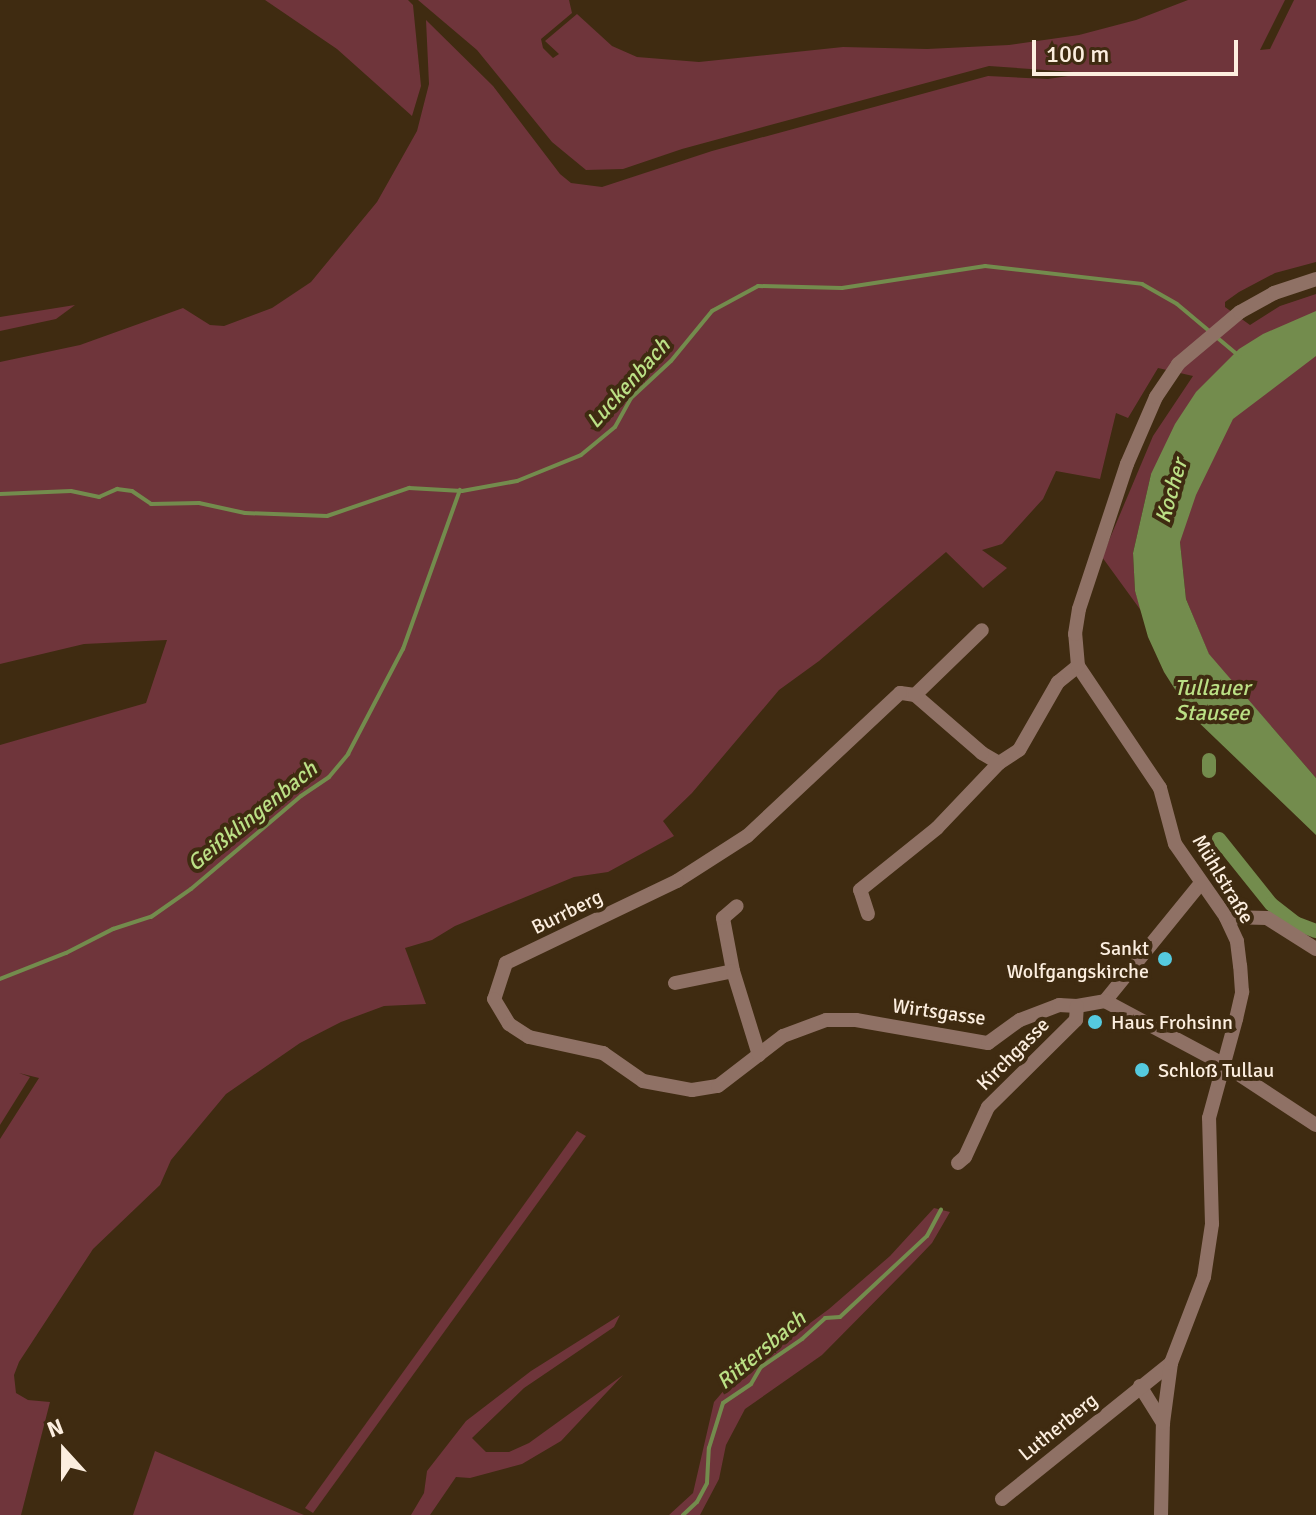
<!DOCTYPE html>
<html>
<head>
<meta charset="utf-8">
<style>
  body { margin:0 }
  #map { position:relative; width:1316px; height:1515px; overflow:hidden; background:#3f2b11; font-family:Signika,sans-serif }
  div>[style] { position:absolute }
  .green>* { inset:0; background:#6f353b }
  .water>* { inset:0; background:#738c4d }
  .stream>* { height:4px; margin:-2px; padding:0 2px; transform-origin:2px; border-radius:2px; background:#738c4d }
  .canal>* { height:14px; margin:-7px; padding:0 7px; transform-origin:7px; border-radius:7px; background:#738c4d }
  .minor>* { height:14px; margin:-7px; padding:0 7px; transform-origin:7px; border-radius:7px; background:#8f7165 }
  .dots>* { width:22px; height:22px; translate:-50% -50%; box-sizing:border-box; border:4px solid #3f2b11; border-radius:50% }
  span { translate:-50% -50%; white-space:nowrap; text-align:center; line-height:1.15; -webkit-text-stroke:8px #3f2b11; paint-order:stroke }
  .street-label { font-size:20px; color:#fceedf }
  .poi-label { font-size:20px; color:#fceedf }
  .right { translate:-100% -50%; text-align:right }
  .left { translate:0 -50%; text-align:left }
  .water-label { font-size:22px; color:#bbe085; font-style:italic }
  .north { position:absolute; left:24px; top:1411px; width:80px; height:80px; -webkit-text-stroke:6px #3f2b11; paint-order:stroke; rotate:339deg; font-size:22px; font-weight:700; line-height:32px; text-align:center; color:#fceedf }
  .north::after { content:''; display:block; margin:auto; width:28px; height:36px; background:#fceedf; clip-path:polygon(50% 0,100% 100%,50% 72%,0 100%) }
  .scale { position:absolute; left:1032px; top:40px; width:206px; height:36px; box-sizing:border-box; border:4px solid #fceedf; border-top:0; padding-left:10px; font-size:24px; line-height:28px; white-space:nowrap; color:#fceedf; -webkit-text-stroke:6px #3f2b11; paint-order:stroke }
</style>
</head>
<body>
<div id="map">
  <div class="green">
    <div style="clip-path:polygon(265px 0,408px 0,413px 5px,421px 86px,412px 116px,337px 49px)"></div>
    <div style="clip-path:polygon(418px 0,569px 0,572px 13px,541px 39px,543px 48px,553px 58px,559px 54px,545px 41px,577px 14px,612px 46px,637px 57px,699px 62px,843px 47px,927px 49px,1009px 45px,1079px 35px,1136px 20px,1188px 0,1285px 0,1260px 50px,1270px 49px,1294px 0,1316px 0,1316px 262px,1275px 273px,1239px 292px,1225px 302px,1225px 307px,1250px 325px,1280px 306px,1316px 294px,1316px 778px,1209px 655px,1186px 599px,1180px 542px,1151px 474px,1133px 553px,1135px 591px,1142px 612px,1102px 557px,1153px 436px,1193px 376px,1158px 368px,1128px 418px,1116px 413px,1100px 479px,1056px 471px,1043px 499px,1002px 544px,982px 550px,1007px 568px,983px 588px,946px 552px,819px 661px,779px 690px,692px 793px,663px 821px,674px 836px,608px 872px,574px 877px,455px 926px,432px 940px,405px 948px,426px 1004px,384px 1006px,341px 1022px,300px 1043px,226px 1094px,171px 1160px,160px 1185px,93px 1249px,19px 1362px,14px 1375px,16px 1393px,28px 1400px,50px 1402px,21px 1515px,0 1515px,0 1139px,39px 1078px,19px 1073px,30px 1077px,0 1125px,0 745px,146px 703px,167px 640px,84px 644px,0 664px,0 362px,80px 345px,183px 308px,210px 325px,224px 326px,272px 308px,311px 282px,377px 202px,417px 131px,429px 84px,426px 20px,493px 86px,560px 174px,571px 183px,602px 187px,712px 151px,988px 76px,1048px 79px,1088px 73px,989px 66px,682px 149px,623px 169px,586px 170px,552px 142px,477px 50px)"></div>
    <div style="clip-path:polygon(75px 305px,56px 319px,0 331px,0 317px)"></div>
    <div style="clip-path:polygon(577px 1131px,586px 1136px,313px 1513px,305px 1508px)"></div>
    <div style="clip-path:polygon(934px 1208px,950px 1212px,932px 1243px,911px 1265px,822px 1355px,745px 1409px,726px 1445px,719px 1479px,700px 1515px,669px 1515px,693px 1493px,714px 1402px,732px 1381px,829px 1309px,890px 1256px)"></div>
    <div style="clip-path:polygon(620px 1315px,614px 1327px,524px 1388px,472px 1438px,486px 1452px,509px 1452px,529px 1443px,623px 1375px,561px 1441px,522px 1464px,470px 1478px,456px 1477px,430px 1515px,411px 1515px,424px 1493px,427px 1471px,466px 1421px,531px 1371px)"></div>
    <div style="clip-path:polygon(155px 1451px,299px 1513px,304px 1515px,133px 1515px)"></div>
  </div>
  <div class="water">
    <div style="clip-path:polygon(1316px 311px,1316px 356px,1233px 419px,1196px 495px,1180px 542px,1186px 599px,1209px 654px,1316px 778px,1316px 835px,1192px 716px,1164px 672px,1148px 637px,1135px 591px,1133px 553px,1151px 474px,1175px 424px,1196px 392px,1239px 349px,1263px 334px)"></div>
  </div>
  <div class="stream">
    <div style="left:0;top:494px;width:71px;rotate:-2.4deg"></div>
    <div style="left:71px;top:491px;width:29px;rotate:12deg"></div>
    <div style="left:99px;top:497px;width:20px;rotate:-24deg"></div>
    <div style="left:117px;top:489px;width:15px;rotate:8deg"></div>
    <div style="left:132px;top:491px;width:23px;rotate:34deg"></div>
    <div style="left:151px;top:504px;width:48px;rotate:-1.2deg"></div>
    <div style="left:199px;top:503px;width:47px;rotate:12.3deg"></div>
    <div style="left:245px;top:513px;width:82px;rotate:2.1deg"></div>
    <div style="left:327px;top:516px;width:87px;rotate:-18.9deg"></div>
    <div style="left:409px;top:488px;width:53px;rotate:3.2deg"></div>
    <div style="left:462px;top:491px;width:56px;rotate:-10.3deg"></div>
    <div style="left:517px;top:481px;width:69px;rotate:-22.1deg"></div>
    <div style="left:581px;top:455px;width:44px;rotate:-39.5deg"></div>
    <div style="left:615px;top:427px;width:33px;rotate:-61deg"></div>
    <div style="left:631px;top:398px;width:54px;rotate:-42.8deg"></div>
    <div style="left:671px;top:361px;width:65px;rotate:-50.6deg"></div>
    <div style="left:712px;top:311px;width:52px;rotate:-28.5deg"></div>
    <div style="left:758px;top:286px;width:84px;rotate:1.4deg"></div>
    <div style="left:842px;top:288px;width:145px;rotate:-8.7deg"></div>
    <div style="left:985px;top:266px;width:158px;rotate:6.5deg"></div>
    <div style="left:1142px;top:284px;width:40px;rotate:29.7deg"></div>
    <div style="left:1177px;top:304px;width:81px;rotate:40deg"></div>
    <div style="left:1212px;top:848px;width:11px;rotate:-52deg"></div>
    <div style="left:0;top:979px;width:71px;rotate:-21.5deg"></div>
    <div style="left:66px;top:953px;width:53px;rotate:-27.1deg"></div>
    <div style="left:113px;top:929px;width:40px;rotate:-18deg"></div>
    <div style="left:151px;top:917px;width:49px;rotate:-35deg"></div>
    <div style="left:191px;top:889px;width:144px;rotate:-40.2deg"></div>
    <div style="left:301px;top:796px;width:34px;rotate:-34deg"></div>
    <div style="left:329px;top:777px;width:30px;rotate:-50deg"></div>
    <div style="left:348px;top:754px;width:119px;rotate:-62.4deg"></div>
    <div style="left:403px;top:649px;width:169px;rotate:-70.3deg"></div>
    <div style="left:683px;top:1515px;width:19px;rotate:-43deg"></div>
    <div style="left:697px;top:1502px;width:21px;rotate:-62deg"></div>
    <div style="left:707px;top:1483px;width:35px;rotate:-87deg"></div>
    <div style="left:709px;top:1448px;width:47px;rotate:-72.7deg"></div>
    <div style="left:723px;top:1403px;width:34px;rotate:-34deg"></div>
    <div style="left:751px;top:1384px;width:20px;rotate:-60deg"></div>
    <div style="left:761px;top:1367px;width:50px;rotate:-34.3deg"></div>
    <div style="left:802px;top:1339px;width:31px;rotate:-42deg"></div>
    <div style="left:825px;top:1318px;width:15px;rotate:-4deg"></div>
    <div style="left:840px;top:1317px;width:119px;rotate:-43deg"></div>
    <div style="left:927px;top:1236px;width:30px;rotate:-62deg"></div>
  </div>
  <div class="canal">
    <div style="left:1209px;top:771px;width:11px;rotate:-90deg"></div>
    <div style="left:1219px;top:839px;width:83px;rotate:51.3deg"></div>
    <div style="left:1271px;top:904px;width:31px;rotate:38deg"></div>
    <div style="left:1295px;top:923px;width:22px;rotate:21deg"></div>
  </div>
  <div class="minor">
    <div style="left:1078px;top:666px;width:26px;rotate:141deg"></div>
    <div style="left:1058px;top:682px;width:78px;rotate:119.8deg"></div>
    <div style="left:1019px;top:750px;width:24px;rotate:147deg"></div>
    <div style="left:999px;top:763px;width:20px;rotate:-150deg"></div>
    <div style="left:982px;top:753px;width:89px;rotate:-139.1deg"></div>
    <div style="left:915px;top:695px;width:15px;rotate:-172deg"></div>
    <div style="left:900px;top:693px;width:209px;rotate:136.9deg"></div>
    <div style="left:747px;top:836px;width:83px;rotate:147.3deg"></div>
    <div style="left:677px;top:881px;width:190px;rotate:154.4deg"></div>
    <div style="left:506px;top:963px;width:38px;rotate:108deg"></div>
    <div style="left:494px;top:999px;width:29px;rotate:59deg"></div>
    <div style="left:509px;top:1024px;width:24px;rotate:33deg"></div>
    <div style="left:529px;top:1037px;width:76px;rotate:12.2deg"></div>
    <div style="left:603px;top:1053px;width:49px;rotate:35deg"></div>
    <div style="left:643px;top:1081px;width:50px;rotate:10.4deg"></div>
    <div style="left:692px;top:1090px;width:26px;rotate:-9deg"></div>
    <div style="left:718px;top:1086px;width:82px;rotate:-37.6deg"></div>
    <div style="left:783px;top:1036px;width:46px;rotate:-20.4deg"></div>
    <div style="left:826px;top:1020px;width:30px"></div>
    <div style="left:856px;top:1020px;width:134px;rotate:9.9deg"></div>
    <div style="left:988px;top:1043px;width:39px;rotate:-36deg"></div>
    <div style="left:1020px;top:1020px;width:42px;rotate:-21deg"></div>
    <div style="left:1059px;top:1005px;width:18px;rotate:3deg"></div>
    <div style="left:1077px;top:1006px;width:28px;rotate:-10deg"></div>
    <div style="left:1105px;top:1001px;width:152px;rotate:-50.9deg"></div>
    <div style="left:915px;top:695px;width:93px;rotate:-44.1deg"></div>
    <div style="left:868px;top:914px;width:25px;rotate:-108deg"></div>
    <div style="left:860px;top:890px;width:99px;rotate:-38.8deg"></div>
    <div style="left:937px;top:828px;width:90px;rotate:-46.4deg"></div>
    <div style="left:1226px;top:917px;width:41px;rotate:1.4deg"></div>
    <div style="left:1267px;top:918px;width:58px;rotate:32.3deg"></div>
    <div style="left:733px;top:971px;width:54px;rotate:-100.7deg"></div>
    <div style="left:723px;top:918px;width:18px;rotate:-41deg"></div>
    <div style="left:675px;top:983px;width:59px;rotate:-11.7deg"></div>
    <div style="left:733px;top:971px;width:88px;rotate:72.8deg"></div>
    <div style="left:1105px;top:1001px;width:134px;rotate:28.1deg"></div>
    <div style="left:1223px;top:1064px;width:111px;rotate:33.3deg"></div>
    <div style="left:958px;top:1163px;width:9px;rotate:-41deg"></div>
    <div style="left:965px;top:1157px;width:55px;rotate:-65.3deg"></div>
    <div style="left:988px;top:1107px;width:124px;rotate:-44.7deg"></div>
    <div style="left:1076px;top:1020px;width:14px;rotate:-86deg"></div>
    <div style="left:1140px;top:1386px;width:44px;rotate:58.1deg"></div>
    <div style="left:1002px;top:1499px;width:217px;rotate:-38.8deg"></div>
    <div style="left:1161px;top:1515px;width:92px;rotate:-88.8deg"></div>
    <div style="left:1163px;top:1423px;width:61px;rotate:-82.4deg"></div>
    <div style="left:1171px;top:1363px;width:92px;rotate:-69deg"></div>
    <div style="left:1204px;top:1277px;width:54px;rotate:-81.4deg"></div>
    <div style="left:1212px;top:1224px;width:106px;rotate:-91.6deg"></div>
    <div style="left:1209px;top:1118px;width:103px;rotate:-74.7deg"></div>
    <div style="left:1236px;top:1019px;width:28px;rotate:-77deg"></div>
    <div style="left:1242px;top:992px;width:26px;rotate:-94deg"></div>
    <div style="left:1240px;top:966px;width:25px;rotate:-97deg"></div>
    <div style="left:1237px;top:941px;width:26px;rotate:-115deg"></div>
    <div style="left:1226px;top:917px;width:89px;rotate:-124.9deg"></div>
    <div style="left:1175px;top:844px;width:58px;rotate:-105deg"></div>
    <div style="left:1160px;top:788px;width:147px;rotate:-123.9deg"></div>
    <div style="left:1078px;top:666px;width:32px;rotate:-95deg"></div>
    <div style="left:1075px;top:634px;width:25px;rotate:-81deg"></div>
    <div style="left:1079px;top:609px;width:153px;rotate:-71.7deg"></div>
    <div style="left:1127px;top:464px;width:73px;rotate:-66.6deg"></div>
    <div style="left:1156px;top:397px;width:40px;rotate:-56deg"></div>
    <div style="left:1178px;top:364px;width:81px;rotate:-40deg"></div>
    <div style="left:1240px;top:312px;width:39px;rotate:-29deg"></div>
    <div style="left:1274px;top:293px;width:44px;rotate:-18.4deg"></div>
  </div>
  <div class="dots">
    <div style="left:1165px;top:959px;background:#55cadf"></div>
    <div style="left:1095px;top:1022px;background:#55cadf"></div>
    <div style="left:1142px;top:1070px;background:#55cadf"></div>
  </div>
  <div class="street-label">
    <span style="left:1223px;top:879px;rotate:59deg">Mühlstraße</span>
    <span style="left:567px;top:912px;rotate:-26deg">Burrberg</span>
    <span style="left:939px;top:1012px;rotate:8deg">Wirtsgasse</span>
    <span style="left:1013px;top:1054px;rotate:-45deg">Kirchgasse</span>
    <span style="left:1058px;top:1427px;rotate:-39deg">Lutherberg</span>
  </div>
  <div class="poi-label">
    <span class="right" style="left:1149px;top:960px">Sankt<br>Wolfgangskirche</span>
    <span class="left" style="left:1111px;top:1022px">Haus Frohsinn</span>
    <span class="left" style="left:1158px;top:1070px">Schloß Tullau</span>
  </div>
  <div class="water-label">
    <span style="left:628px;top:383px;rotate:-48deg">Luckenbach</span>
    <span style="left:1171px;top:491px;rotate:-74deg">Kocher</span>
    <span style="left:1212px;top:700px">Tullauer<br>Stausee</span>
    <span style="left:252px;top:816px;rotate:-39deg">Geißklingenbach</span>
    <span style="left:761px;top:1350px;rotate:-40deg">Rittersbach</span>
  </div>
  <div class="north">N</div>
  <div class="scale">100 m</div>
</div>
</body>
</html>
